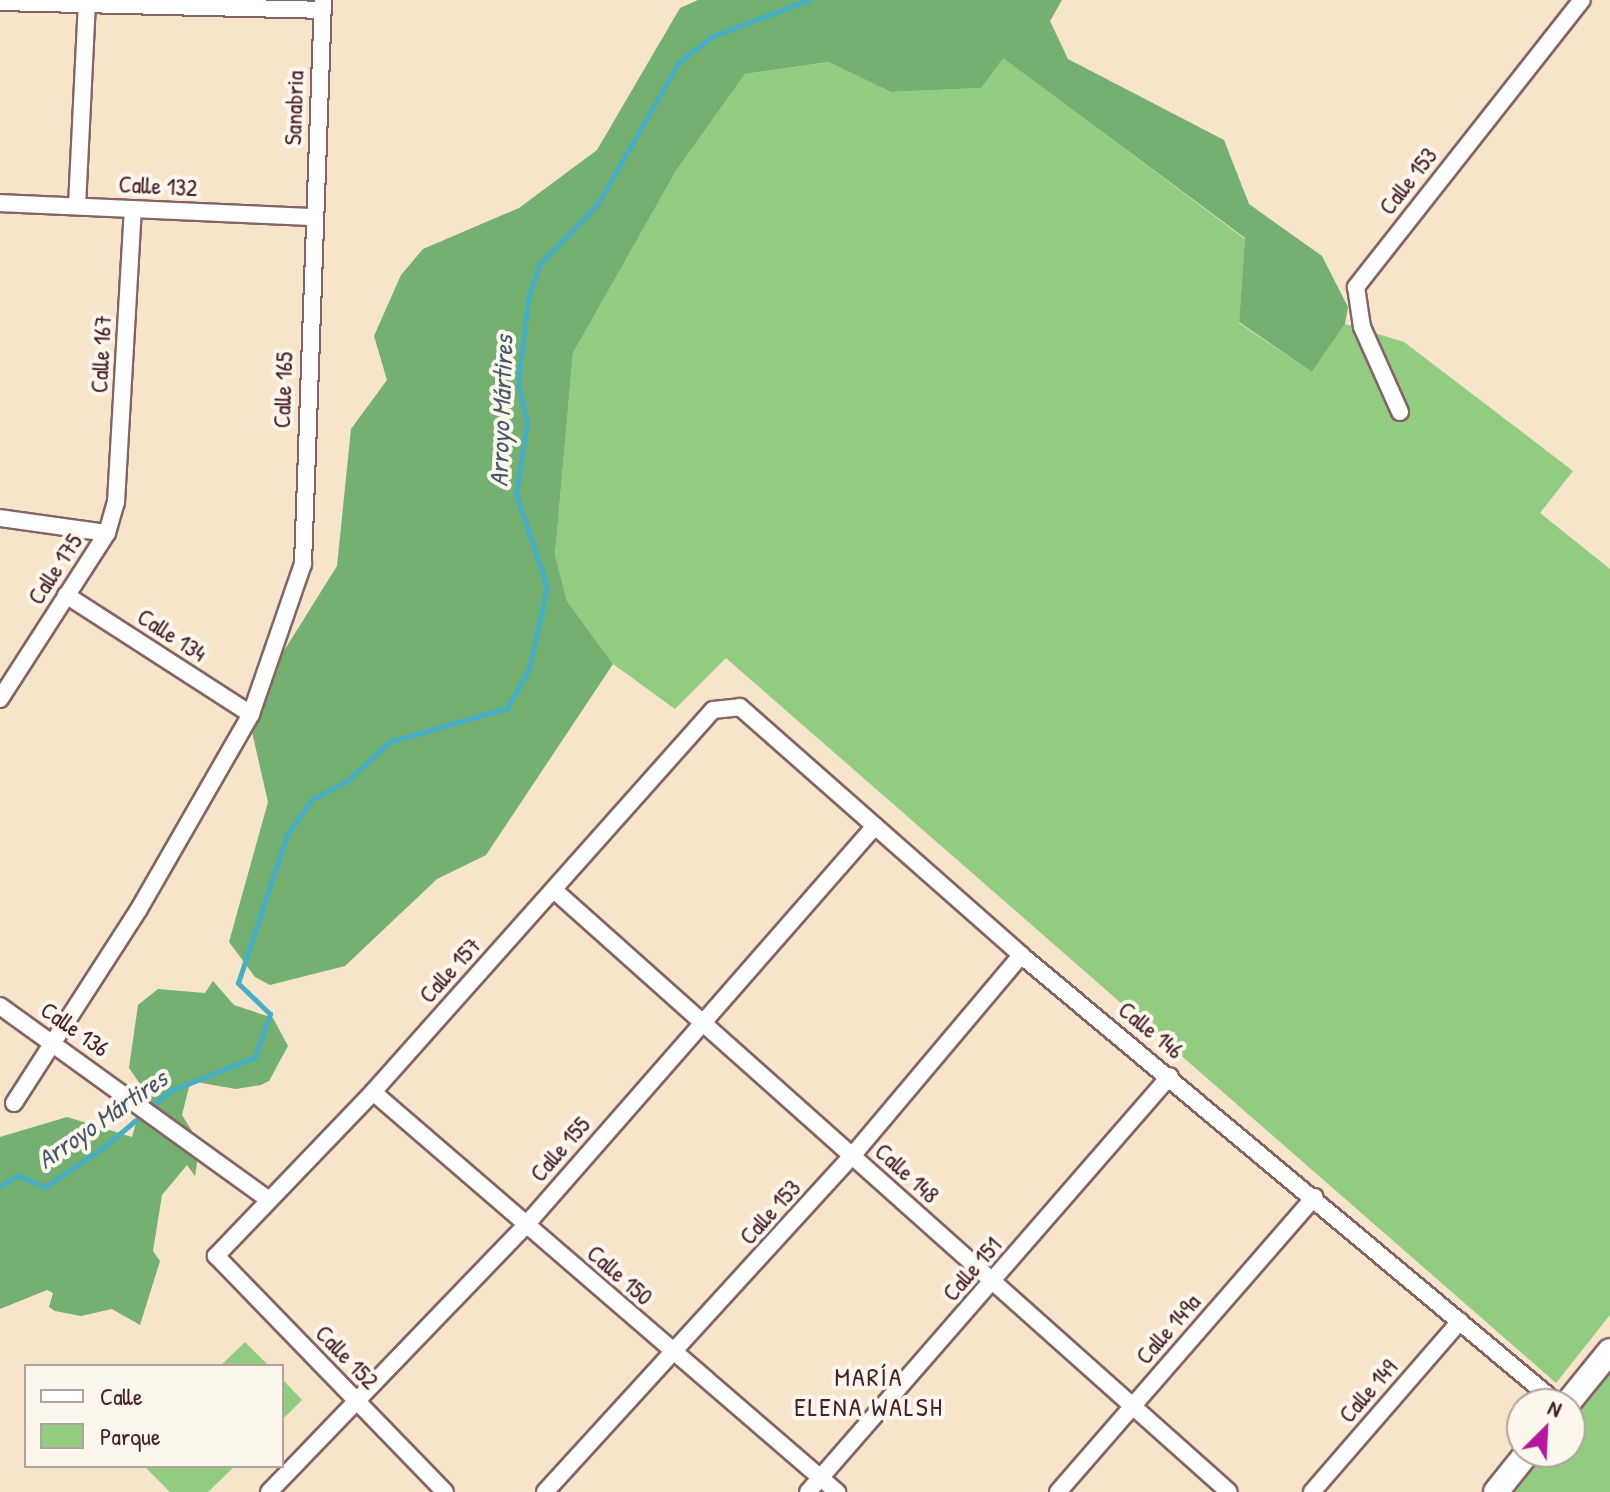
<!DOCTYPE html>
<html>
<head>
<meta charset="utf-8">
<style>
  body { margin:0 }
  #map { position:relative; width:1610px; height:1492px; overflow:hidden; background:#f6e4cb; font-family:"Patrick Hand",sans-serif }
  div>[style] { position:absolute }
  .green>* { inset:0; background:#91cc81 }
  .forest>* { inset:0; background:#74b06f }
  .stream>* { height:5px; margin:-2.5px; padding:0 2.5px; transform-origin:2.5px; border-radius:2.5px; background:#46aec5 }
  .roads { filter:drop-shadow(2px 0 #866463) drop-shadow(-2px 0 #866463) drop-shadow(0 2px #866463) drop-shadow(0 -2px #866463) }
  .street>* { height:16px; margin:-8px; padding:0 8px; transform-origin:8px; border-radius:8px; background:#fff }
  .secondary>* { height:24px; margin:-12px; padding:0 12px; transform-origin:12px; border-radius:12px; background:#fff }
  span { translate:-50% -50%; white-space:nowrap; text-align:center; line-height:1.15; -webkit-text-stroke:8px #fbf7ec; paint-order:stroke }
  .street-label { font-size:24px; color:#4a1f2b }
  .water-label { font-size:26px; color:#485869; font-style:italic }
  .neighbourhood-label { font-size:26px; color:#4a1f2b; letter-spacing:2px }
  .legend { position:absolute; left:24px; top:1364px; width:260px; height:104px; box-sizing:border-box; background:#fbf7ec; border:2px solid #b4a19f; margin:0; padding:10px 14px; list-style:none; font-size:24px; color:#4a1f2b }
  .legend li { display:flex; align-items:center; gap:16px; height:40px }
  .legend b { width:40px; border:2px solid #b4a19f }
  .north { position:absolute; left:1506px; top:1388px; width:80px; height:80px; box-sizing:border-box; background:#fbf7ec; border:2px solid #b4a19f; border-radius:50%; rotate:24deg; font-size:22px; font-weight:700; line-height:32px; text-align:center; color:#4a1f2b }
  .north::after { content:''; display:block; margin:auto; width:28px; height:36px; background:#b5179e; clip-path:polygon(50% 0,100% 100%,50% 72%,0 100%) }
</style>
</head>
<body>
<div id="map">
  <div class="green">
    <div style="clip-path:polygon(1002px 57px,1245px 239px,1239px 323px,1312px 372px,1345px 324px,1404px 342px,1573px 471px,1540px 513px,1610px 569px,1610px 1315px,1556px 1383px,726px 658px,675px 709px,613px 664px,567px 601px,555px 555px,573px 353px,676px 171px,745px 74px,830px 62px,891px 92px,980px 88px)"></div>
    <div style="clip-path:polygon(245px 1342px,269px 1366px,220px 1366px)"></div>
    <div style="clip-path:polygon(1610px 1369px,1610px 1492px,1515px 1492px,1545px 1452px,1570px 1452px,1570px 1420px)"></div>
    <div style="clip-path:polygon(282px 1379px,302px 1400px,282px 1420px)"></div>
    <div style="clip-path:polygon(144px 1466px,235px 1466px,208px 1492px,170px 1492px)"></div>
  </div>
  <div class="forest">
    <div style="clip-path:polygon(698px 0,1062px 0,1050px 21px,1068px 59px,1224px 140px,1249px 204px,1322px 256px,1348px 307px,1345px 324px,1312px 372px,1239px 322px,1245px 238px,1003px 58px,981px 88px,891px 92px,829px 62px,745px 74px,676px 171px,573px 353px,555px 555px,567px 601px,613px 664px,486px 855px,437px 879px,345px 966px,270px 985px,255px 977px,229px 942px,268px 802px,247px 710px,337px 566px,351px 429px,387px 380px,374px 336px,401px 275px,423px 249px,519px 208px,597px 150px,680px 8px)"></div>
    <div style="clip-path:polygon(213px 981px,234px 1005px,273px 1018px,288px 1046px,269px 1081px,261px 1085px,236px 1089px,196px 1082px,189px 1087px,182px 1115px,200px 1144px,195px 1176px,187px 1165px,162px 1195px,153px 1251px,160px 1261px,140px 1325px,112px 1309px,81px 1316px,55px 1311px,49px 1307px,53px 1293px,47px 1290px,0 1309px,0 1137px,67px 1117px,132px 1137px,145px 1091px,129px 1068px,138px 1005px,158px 989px,205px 993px)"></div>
  </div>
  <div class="stream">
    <div style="left:0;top:1186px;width:21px;rotate:-31deg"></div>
    <div style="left:18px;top:1175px;width:30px;rotate:24deg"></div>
    <div style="left:45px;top:1187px;width:71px;rotate:-34.1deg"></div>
    <div style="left:104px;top:1147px;width:87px;rotate:-40.3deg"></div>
    <div style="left:170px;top:1091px;width:92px;rotate:-21.8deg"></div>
    <div style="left:255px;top:1057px;width:46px;rotate:-70.8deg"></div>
    <div style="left:270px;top:1014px;width:45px;rotate:-135.9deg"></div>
    <div style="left:238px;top:983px;width:156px;rotate:-71.7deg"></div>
    <div style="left:287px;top:835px;width:44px;rotate:-55.2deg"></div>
    <div style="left:312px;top:799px;width:38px;rotate:-27deg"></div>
    <div style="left:346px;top:782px;width:59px;rotate:-42.9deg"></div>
    <div style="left:389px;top:742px;width:123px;rotate:-16.1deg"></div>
    <div style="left:507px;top:708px;width:45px;rotate:-60.6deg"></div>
    <div style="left:529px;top:669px;width:84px;rotate:-77.6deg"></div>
    <div style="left:547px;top:587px;width:98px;rotate:-108.4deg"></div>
    <div style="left:516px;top:494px;width:73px;rotate:-81.3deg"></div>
    <div style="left:527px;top:422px;width:39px;rotate:-103deg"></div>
    <div style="left:518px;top:384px;width:86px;rotate:-83.3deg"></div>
    <div style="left:528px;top:299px;width:36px;rotate:-72deg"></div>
    <div style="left:539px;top:265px;width:83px;rotate:-46deg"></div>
    <div style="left:597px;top:205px;width:165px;rotate:-60.2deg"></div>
    <div style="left:679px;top:62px;width:41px;rotate:-38deg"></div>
    <div style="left:711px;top:37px;width:104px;rotate:-20.9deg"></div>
  </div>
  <div class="roads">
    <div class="street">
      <div style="left:0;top:2px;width:322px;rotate:1.4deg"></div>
      <div style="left:0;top:203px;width:314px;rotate:2.6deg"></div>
      <div style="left:77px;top:206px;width:206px;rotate:-87.2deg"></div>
      <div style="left:1400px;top:412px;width:93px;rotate:-114.1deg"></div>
      <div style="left:1362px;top:327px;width:40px;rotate:-98.5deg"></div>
      <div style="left:1356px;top:287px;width:365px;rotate:-51.8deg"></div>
      <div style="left:0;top:518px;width:108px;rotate:8deg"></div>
      <div style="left:66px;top:595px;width:220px;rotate:32.8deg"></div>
      <div style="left:0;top:699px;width:197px;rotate:-57.2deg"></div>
      <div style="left:107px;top:533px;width:32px;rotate:-74deg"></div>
      <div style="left:116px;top:502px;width:293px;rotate:-86.7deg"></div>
      <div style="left:554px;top:890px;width:904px;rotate:41.73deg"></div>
      <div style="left:0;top:1006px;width:330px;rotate:35.8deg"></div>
      <div style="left:373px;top:1092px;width:613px;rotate:40.76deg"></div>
      <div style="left:14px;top:1103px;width:231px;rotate:-57.2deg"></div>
      <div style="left:139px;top:909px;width:225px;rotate:-60.1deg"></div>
      <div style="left:251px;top:714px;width:159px;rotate:-70.9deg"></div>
      <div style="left:303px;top:564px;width:564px;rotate:-87.97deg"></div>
      <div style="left:269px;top:1492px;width:371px;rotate:-46.1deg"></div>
      <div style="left:526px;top:1225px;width:530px;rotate:-48.82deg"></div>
      <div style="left:445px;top:1492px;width:329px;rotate:-134.1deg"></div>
      <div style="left:216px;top:1256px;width:227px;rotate:-46.2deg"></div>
      <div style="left:373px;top:1092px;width:511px;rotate:-48.33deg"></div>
      <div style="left:713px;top:710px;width:27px;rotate:-6deg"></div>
      <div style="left:740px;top:707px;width:375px;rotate:41.4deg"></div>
      <div style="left:1021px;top:955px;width:700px;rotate:39.9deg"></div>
      <div style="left:545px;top:1492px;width:455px;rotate:-47.6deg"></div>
      <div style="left:852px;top:1156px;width:263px;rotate:-49.9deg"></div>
      <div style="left:808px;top:1492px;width:551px;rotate:-48.97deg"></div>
      <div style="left:1058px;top:1492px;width:391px;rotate:-49deg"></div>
      <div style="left:1312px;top:1492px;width:226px;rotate:-49.1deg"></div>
    </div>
    <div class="secondary">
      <div style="left:1567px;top:1404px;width:68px;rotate:-50.9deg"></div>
      <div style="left:1496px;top:1492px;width:51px;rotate:-51.3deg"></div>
    </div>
  </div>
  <div class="street-label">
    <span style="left:294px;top:108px;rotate:-88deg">Sanabria</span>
    <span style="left:1408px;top:181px;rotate:-52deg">Calle 153</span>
    <span style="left:158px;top:186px;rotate:3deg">Calle 132</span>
    <span style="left:101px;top:354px;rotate:-87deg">Calle 167</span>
    <span style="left:283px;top:390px;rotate:-88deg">Calle 165</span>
    <span style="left:55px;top:569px;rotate:-57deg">Calle 175</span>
    <span style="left:172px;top:635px;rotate:33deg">Calle 134</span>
    <span style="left:450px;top:970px;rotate:-48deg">Calle 157</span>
    <span style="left:75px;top:1029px;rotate:35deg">Calle 136</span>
    <span style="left:1151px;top:1030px;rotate:39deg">Calle 146</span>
    <span style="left:560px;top:1149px;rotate:-49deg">Calle 155</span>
    <span style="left:907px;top:1173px;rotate:42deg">Calle 148</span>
    <span style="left:770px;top:1212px;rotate:-48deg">Calle 153</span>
    <span style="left:972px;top:1269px;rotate:-49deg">Calle 151</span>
    <span style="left:620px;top:1275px;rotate:41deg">Calle 150</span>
    <span style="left:1168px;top:1329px;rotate:-49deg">Calle 149a</span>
    <span style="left:347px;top:1357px;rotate:46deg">Calle 152</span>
    <span style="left:1368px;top:1391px;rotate:-49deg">Calle 149</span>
  </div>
  <div class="water-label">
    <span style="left:501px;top:411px;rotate:-88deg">Arroyo Mártires</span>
    <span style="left:102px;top:1119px;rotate:-35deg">Arroyo Mártires</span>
  </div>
  <div class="neighbourhood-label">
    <span style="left:869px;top:1392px">MARÍA<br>ELENA WALSH</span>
  </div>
  <ul class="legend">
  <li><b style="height:10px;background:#fff"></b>Calle</li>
  <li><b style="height:22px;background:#91cc81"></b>Parque</li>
  </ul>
  <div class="north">N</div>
</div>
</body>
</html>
